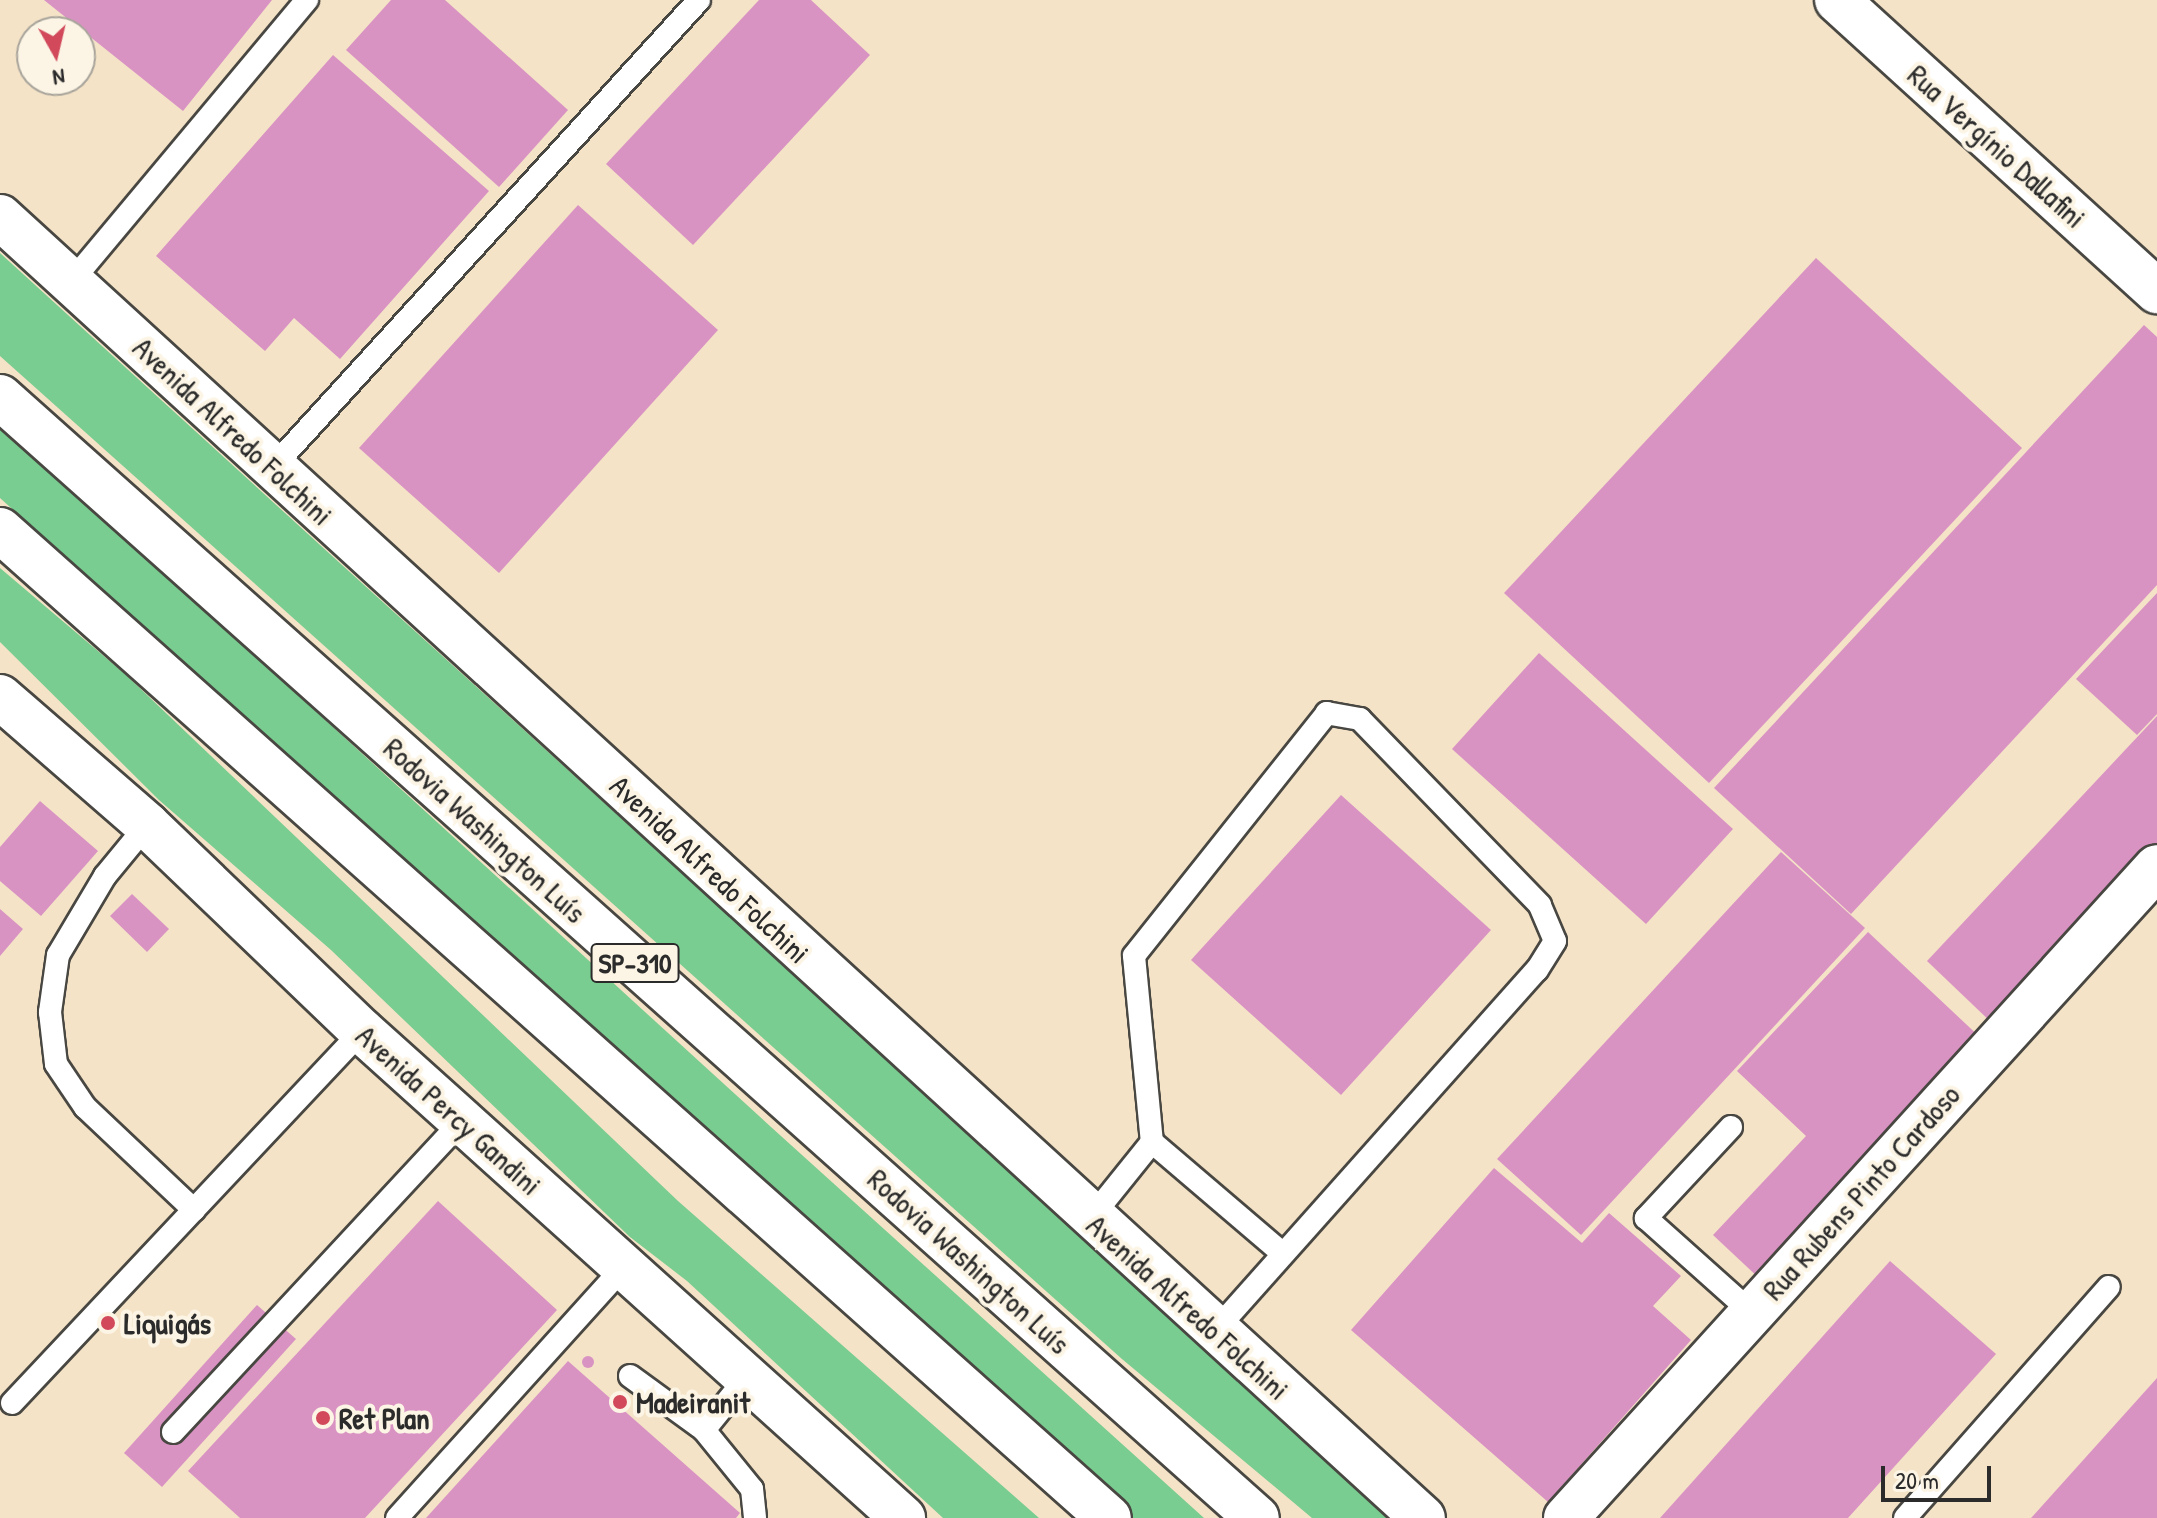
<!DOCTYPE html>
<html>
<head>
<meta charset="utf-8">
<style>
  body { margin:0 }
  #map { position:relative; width:2157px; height:1518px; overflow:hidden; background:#f4e3c7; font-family:"Patrick Hand",sans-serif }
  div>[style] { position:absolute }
  .green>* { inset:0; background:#79cd90 }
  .building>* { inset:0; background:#d993c3 }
  .round { border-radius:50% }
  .roads { filter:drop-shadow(2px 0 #494742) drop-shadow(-2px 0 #494742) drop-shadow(0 2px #494742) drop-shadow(0 -2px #494742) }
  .service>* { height:22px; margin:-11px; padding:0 11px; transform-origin:11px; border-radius:11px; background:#fff }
  .minor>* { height:44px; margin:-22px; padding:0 22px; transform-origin:22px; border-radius:22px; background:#fff }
  .secondary>* { height:44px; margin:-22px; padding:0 22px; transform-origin:22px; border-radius:22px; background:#fff }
  .motorway>* { height:44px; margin:-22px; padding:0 22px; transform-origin:22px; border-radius:22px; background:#fff }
  .dots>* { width:22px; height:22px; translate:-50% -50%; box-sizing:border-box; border:4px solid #fcf5e5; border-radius:50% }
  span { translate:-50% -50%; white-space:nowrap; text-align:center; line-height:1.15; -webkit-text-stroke:8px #fcf5e5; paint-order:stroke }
  .shield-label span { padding:2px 6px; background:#fcf5e5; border:2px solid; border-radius:6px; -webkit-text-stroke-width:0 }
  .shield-label { font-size:28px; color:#2b2b2b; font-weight:700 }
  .street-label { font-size:30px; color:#2b2b2b }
  .poi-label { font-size:30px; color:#2b2b2b; font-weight:700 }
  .left { translate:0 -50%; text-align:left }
  .north { position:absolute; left:16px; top:16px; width:80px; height:80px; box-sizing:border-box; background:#fcf5e5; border:2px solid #a8a49b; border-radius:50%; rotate:172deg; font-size:22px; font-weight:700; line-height:32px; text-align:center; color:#2b2b2b }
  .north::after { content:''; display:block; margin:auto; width:28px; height:36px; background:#d1495b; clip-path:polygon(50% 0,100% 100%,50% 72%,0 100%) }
  .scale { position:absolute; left:1881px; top:1466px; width:110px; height:36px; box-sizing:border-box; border:4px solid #2b2b2b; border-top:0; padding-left:10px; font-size:24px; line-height:28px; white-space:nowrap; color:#2b2b2b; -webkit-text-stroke:6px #fcf5e5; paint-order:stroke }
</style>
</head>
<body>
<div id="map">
  <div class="green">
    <div style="clip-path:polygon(0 253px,342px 565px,1393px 1518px,1312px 1518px,1122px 1359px,0 356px)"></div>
    <div style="clip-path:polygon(0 423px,771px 1127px,1204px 1518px,1132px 1518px,0 498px)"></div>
    <div style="clip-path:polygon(0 568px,125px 674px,678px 1201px,1039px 1518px,943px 1518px,687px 1281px,630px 1237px,331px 950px,159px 800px,0 642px)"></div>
  </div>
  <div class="building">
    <div style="clip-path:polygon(44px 0,272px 0,183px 111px)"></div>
    <div style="clip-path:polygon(391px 0,445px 0,568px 110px,499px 187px,346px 50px)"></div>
    <div style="clip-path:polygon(759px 0,811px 0,870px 55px,693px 245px,606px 164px)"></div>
    <div style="clip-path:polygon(333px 55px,489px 191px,340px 359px,294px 318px,265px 351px,156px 256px)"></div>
    <div style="clip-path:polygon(578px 205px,718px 330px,499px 573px,359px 448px)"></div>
    <div style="clip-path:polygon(1816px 258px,2022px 448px,1709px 783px,1504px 593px)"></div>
    <div style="clip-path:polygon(2144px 325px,2157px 337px,2157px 585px,1851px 914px,1714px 788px)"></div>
    <div style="clip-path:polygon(2157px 593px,2157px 714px,2137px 735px,2076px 679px)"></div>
    <div style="clip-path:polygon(1539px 653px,1733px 829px,1646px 924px,1452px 749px)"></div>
    <div style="clip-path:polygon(2157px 716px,2157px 852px,1994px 1025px,1927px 961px)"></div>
    <div style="clip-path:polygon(1341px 795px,1491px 930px,1341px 1095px,1191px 960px)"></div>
    <div style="clip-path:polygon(40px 801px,98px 851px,41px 916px,0 881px,0 847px)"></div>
    <div style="clip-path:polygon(1781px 852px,1865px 928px,1581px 1235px,1497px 1159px)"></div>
    <div style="clip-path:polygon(132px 894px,169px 929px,147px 952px,110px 916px)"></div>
    <div style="clip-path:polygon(0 909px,23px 929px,0 956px)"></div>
    <div style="clip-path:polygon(1868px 932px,1984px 1041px,1761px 1280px,1713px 1235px,1806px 1136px,1737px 1071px)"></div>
    <div style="clip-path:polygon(1494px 1168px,1582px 1243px,1609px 1213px,1681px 1276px,1653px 1306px,1691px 1340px,1548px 1502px,1351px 1330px)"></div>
    <div style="clip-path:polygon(438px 1201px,557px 1310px,365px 1518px,240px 1518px,188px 1471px)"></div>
    <div style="clip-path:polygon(1890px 1261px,1996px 1354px,1848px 1518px,1660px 1518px)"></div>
    <div style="clip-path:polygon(257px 1305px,296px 1339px,162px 1487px,124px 1453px)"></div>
    <div class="round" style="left:582px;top:1356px;width:12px;height:12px"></div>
    <div style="clip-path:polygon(568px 1361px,740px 1513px,736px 1518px,426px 1518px)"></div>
    <div style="clip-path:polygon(2157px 1378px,2157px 1518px,2031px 1518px)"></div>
  </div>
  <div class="roads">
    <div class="service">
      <div style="left:71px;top:282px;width:368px;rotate:-50.1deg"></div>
      <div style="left:273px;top:467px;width:632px;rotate:-47.63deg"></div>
      <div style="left:147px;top:825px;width:66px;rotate:129.5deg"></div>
      <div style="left:105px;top:876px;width:92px;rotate:120.7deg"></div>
      <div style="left:58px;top:955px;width:58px;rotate:98deg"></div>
      <div style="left:50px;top:1012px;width:52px;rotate:83.4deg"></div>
      <div style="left:56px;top:1064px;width:52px;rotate:56deg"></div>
      <div style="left:85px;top:1107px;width:150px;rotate:43.4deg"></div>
      <div style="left:1731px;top:1127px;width:125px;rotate:133deg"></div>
      <div style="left:1646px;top:1218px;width:141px;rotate:41.8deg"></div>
      <div style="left:1090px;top:1219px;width:99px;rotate:-51.2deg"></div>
      <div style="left:1214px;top:1332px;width:485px;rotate:-48.3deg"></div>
      <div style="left:1537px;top:970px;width:34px;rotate:-58deg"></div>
      <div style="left:1555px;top:941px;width:39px;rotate:-113deg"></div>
      <div style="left:1540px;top:905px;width:259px;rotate:-134.1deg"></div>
      <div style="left:1360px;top:719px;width:34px;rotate:-170deg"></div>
      <div style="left:1327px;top:713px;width:310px;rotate:128.5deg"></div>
      <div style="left:1134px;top:956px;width:187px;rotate:84.5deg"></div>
      <div style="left:1152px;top:1142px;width:171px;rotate:40.5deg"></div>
      <div style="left:630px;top:1376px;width:92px;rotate:36.1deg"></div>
      <div style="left:704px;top:1430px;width:76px;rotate:50.9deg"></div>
      <div style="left:752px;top:1489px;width:29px;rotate:84deg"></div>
      <div style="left:12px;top:1403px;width:511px;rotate:-46.75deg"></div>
      <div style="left:704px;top:1430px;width:68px;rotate:-50.9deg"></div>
      <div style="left:173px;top:1432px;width:425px;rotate:-47.1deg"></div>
      <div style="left:397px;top:1518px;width:337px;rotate:-47.9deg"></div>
      <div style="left:1905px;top:1518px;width:308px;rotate:-48.6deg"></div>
    </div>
    <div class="minor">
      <div style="left:1837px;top:0;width:433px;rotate:42.3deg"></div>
      <div style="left:1566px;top:1518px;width:879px;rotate:-47.77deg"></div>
    </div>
    <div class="secondary">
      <div style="left:0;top:217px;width:1928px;rotate:42.44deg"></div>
      <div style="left:0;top:697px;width:195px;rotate:41deg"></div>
      <div style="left:147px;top:825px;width:298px;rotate:43.8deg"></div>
      <div style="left:362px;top:1031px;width:728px;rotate:41.99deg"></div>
    </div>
    <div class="motorway">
      <div style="left:0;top:397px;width:1684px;rotate:41.73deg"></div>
      <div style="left:0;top:530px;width:1485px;rotate:41.7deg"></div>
    </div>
  </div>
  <div class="dots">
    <div style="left:108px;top:1323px;background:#d1495b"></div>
    <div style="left:620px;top:1402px;background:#d1495b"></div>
    <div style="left:323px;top:1418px;background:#d1495b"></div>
  </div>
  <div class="shield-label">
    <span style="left:635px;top:963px">SP-310</span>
  </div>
  <div class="street-label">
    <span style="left:1997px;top:146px;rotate:42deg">Rua Vergínio Dallafini</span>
    <span style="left:233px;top:431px;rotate:43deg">Avenida Alfredo Folchini</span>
    <span style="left:485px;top:830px;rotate:42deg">Rodovia Washington Luís</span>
    <span style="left:710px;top:869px;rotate:43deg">Avenida Alfredo Folchini</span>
    <span style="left:449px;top:1110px;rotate:42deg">Avenida Percy Gandini</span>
    <span style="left:1861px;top:1192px;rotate:-48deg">Rua Rubens Pinto Cardoso</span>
    <span style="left:969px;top:1261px;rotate:42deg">Rodovia Washington Luís</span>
    <span style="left:1188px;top:1307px;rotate:42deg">Avenida Alfredo Folchini</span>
  </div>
  <div class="poi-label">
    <span class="left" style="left:124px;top:1323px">Liquigás</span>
    <span class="left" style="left:636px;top:1402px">Madeiranit</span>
    <span class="left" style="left:339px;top:1418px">Ret Plan</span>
  </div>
  <div class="north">N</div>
  <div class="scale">20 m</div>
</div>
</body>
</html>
